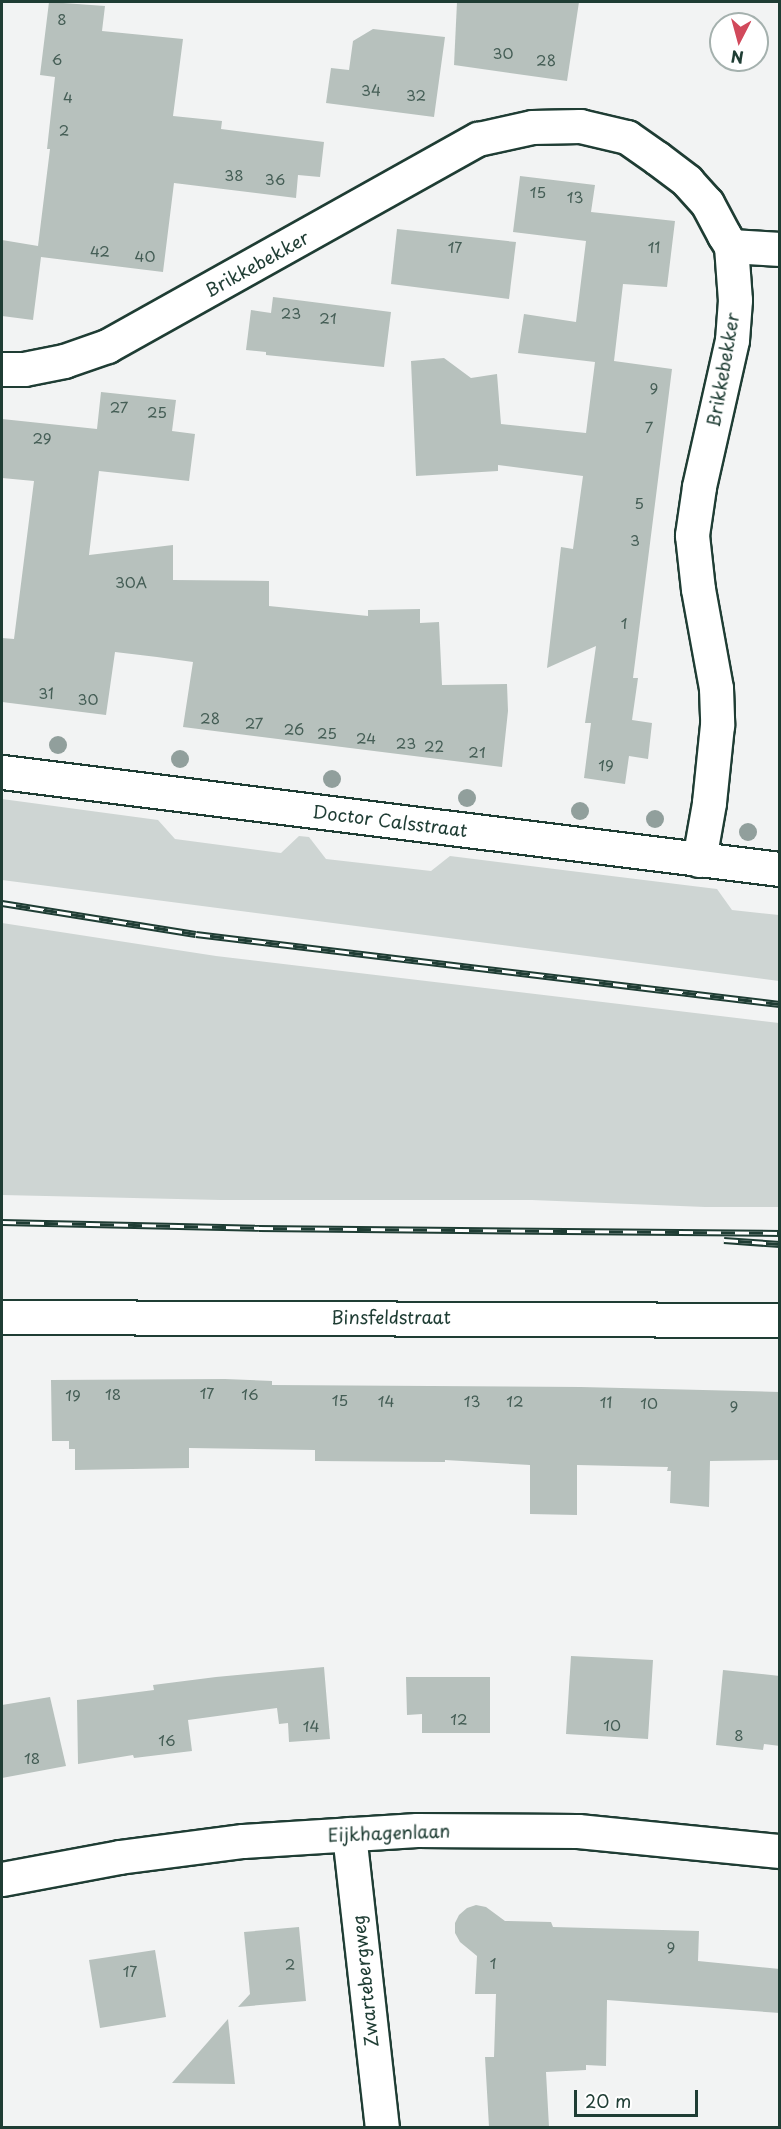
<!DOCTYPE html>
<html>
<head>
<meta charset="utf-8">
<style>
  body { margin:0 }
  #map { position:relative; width:781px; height:2129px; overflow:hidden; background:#f2f3f3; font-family:"Playpen Sans",sans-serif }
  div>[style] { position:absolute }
  .green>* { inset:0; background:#ced5d3 }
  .building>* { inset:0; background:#b7c1bd }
  .roads { filter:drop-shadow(2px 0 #1f3d34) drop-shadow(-2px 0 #1f3d34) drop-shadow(0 2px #1f3d34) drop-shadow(0 -2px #1f3d34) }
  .street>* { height:33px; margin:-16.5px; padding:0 16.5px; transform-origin:16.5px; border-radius:16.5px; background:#fff }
  .secondary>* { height:33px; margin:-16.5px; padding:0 16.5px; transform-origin:16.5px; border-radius:16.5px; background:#fff }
  .rail>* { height:7px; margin-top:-3.5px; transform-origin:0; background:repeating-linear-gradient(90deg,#fff 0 14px,#1f3d34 0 28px); box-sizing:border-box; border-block:2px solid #1f3d34 }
  .trees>* { width:18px; height:18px; margin:-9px; border-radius:50%; background:#919f9c }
  span { translate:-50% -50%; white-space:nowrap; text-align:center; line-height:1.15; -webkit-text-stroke:5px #fff; paint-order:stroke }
  .number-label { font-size:15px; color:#455e56 }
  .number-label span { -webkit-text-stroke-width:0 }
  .street-label { font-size:18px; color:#1f3d34 }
  .frame { position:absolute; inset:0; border:3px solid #1f3d34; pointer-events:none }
  .north { position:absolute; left:709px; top:12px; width:60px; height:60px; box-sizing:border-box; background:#fff; border:2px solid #a5b1ae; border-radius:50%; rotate:186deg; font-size:16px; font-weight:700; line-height:24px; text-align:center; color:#1f3d34 }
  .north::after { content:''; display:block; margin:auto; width:21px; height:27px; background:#d1495b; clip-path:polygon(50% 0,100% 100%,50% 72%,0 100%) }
  .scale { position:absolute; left:574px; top:2090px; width:124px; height:27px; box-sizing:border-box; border:3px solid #1f3d34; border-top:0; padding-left:8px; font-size:18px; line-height:21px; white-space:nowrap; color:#1f3d34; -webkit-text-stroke:4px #fff; paint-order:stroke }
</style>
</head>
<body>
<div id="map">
  <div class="green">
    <div style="clip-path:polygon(2px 799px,158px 820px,175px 839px,281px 853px,299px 836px,309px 837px,326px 859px,431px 871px,450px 856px,717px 889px,732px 910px,779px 915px,779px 981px,2px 880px)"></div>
    <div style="clip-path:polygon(2px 923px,216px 956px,779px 1023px,779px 1207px,705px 1207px,532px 1200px,221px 1200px,2px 1195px)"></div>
  </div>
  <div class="building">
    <div style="clip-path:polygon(49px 2px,105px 6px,102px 31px,183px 39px,173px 116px,222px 121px,221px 129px,324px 142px,320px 177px,298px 175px,296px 198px,174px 183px,163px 272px,41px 257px,33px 320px,2px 316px,2px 240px,38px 246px,50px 149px,47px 149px,55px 77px,40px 75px)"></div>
    <div style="clip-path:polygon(457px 2px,579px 2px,567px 81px,454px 65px)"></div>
    <div style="clip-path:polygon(373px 29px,445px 37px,434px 117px,326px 103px,331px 68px,349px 70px,353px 41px)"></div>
    <div style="clip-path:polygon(520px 176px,595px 185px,591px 212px,675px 221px,667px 287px,623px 284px,614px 361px,672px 369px,633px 678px,638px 678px,632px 720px,652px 723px,648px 759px,629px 756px,625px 784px,584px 778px,591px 723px,585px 723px,596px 646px,547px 668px,561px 547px,573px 549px,583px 476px,498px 465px,498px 471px,416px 476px,411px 361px,444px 358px,471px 378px,497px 374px,501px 424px,586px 433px,595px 362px,518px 353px,524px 314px,576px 322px,586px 241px,513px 232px)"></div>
    <div style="clip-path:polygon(397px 229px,516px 242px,509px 299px,391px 284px)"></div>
    <div style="clip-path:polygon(273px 297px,391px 312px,384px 367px,266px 355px,266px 352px,246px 350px,251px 310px,271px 313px)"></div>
    <div style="clip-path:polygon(101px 392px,176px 400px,172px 431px,195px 434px,189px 481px,99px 471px,89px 555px,173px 545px,173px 580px,269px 581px,269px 606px,368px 616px,368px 610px,420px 609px,420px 623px,439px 622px,442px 685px,507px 684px,508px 711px,502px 767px,183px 727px,193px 662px,157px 657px,115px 652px,106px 715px,2px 702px,2px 638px,14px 639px,34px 481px,2px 478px,2px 419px,97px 429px)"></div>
    <div style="clip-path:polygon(225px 1379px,272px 1381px,272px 1385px,581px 1387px,780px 1392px,780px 1460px,710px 1461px,709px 1507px,670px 1503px,671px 1471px,667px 1471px,668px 1467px,577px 1465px,577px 1515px,530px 1514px,530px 1465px,445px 1460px,445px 1462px,315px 1461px,315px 1450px,189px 1448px,189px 1468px,75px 1470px,75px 1449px,69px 1449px,69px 1441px,52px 1441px,51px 1380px)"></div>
    <div style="clip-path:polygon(571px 1656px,653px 1660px,648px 1739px,566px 1734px)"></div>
    <div style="clip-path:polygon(324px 1667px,330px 1739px,289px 1742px,288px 1723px,279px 1724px,277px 1708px,188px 1720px,192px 1751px,134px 1758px,133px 1755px,78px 1764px,77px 1700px,154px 1690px,153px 1685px,216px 1677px)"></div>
    <div style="clip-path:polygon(723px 1670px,780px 1676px,780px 1746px,764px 1744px,763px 1750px,716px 1745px)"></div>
    <div style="clip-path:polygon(406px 1677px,490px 1677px,490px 1733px,422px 1733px,422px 1714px,407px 1715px)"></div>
    <div style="clip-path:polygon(50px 1697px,66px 1766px,2px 1778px,2px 1705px)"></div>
    <div style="clip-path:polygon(476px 1905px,486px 1907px,505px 1921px,551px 1922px,553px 1927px,699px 1931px,698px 1961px,780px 1969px,780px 2013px,607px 2000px,606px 2066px,586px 2065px,586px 2070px,546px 2072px,549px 2127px,489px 2127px,485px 2057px,494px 2057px,496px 1994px,475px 1994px,477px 1956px,460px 1942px,455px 1933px,455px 1923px,459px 1915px,467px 1908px)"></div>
    <div style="clip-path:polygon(299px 1927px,306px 2001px,238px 2007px,250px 1994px,244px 1932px)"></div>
    <div style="clip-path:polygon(155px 1950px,166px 2017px,100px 2028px,89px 1960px)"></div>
    <div style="clip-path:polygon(228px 2019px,235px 2084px,172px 2083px)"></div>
  </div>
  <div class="roads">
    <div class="street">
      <div style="left:731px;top:246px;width:49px;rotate:3.5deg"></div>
      <div style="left:2px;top:369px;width:22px"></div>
      <div style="left:24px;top:369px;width:41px;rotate:-11.3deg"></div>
      <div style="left:64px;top:361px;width:46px;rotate:-19.2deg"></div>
      <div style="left:107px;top:346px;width:425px;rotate:-29.2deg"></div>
      <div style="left:478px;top:139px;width:55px;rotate:-12.5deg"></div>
      <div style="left:532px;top:127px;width:48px;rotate:-1.2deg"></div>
      <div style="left:580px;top:126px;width:48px;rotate:13.2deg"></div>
      <div style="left:627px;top:137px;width:37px;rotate:35deg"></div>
      <div style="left:657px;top:158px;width:38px;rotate:37deg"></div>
      <div style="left:687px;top:181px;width:30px;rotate:48deg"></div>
      <div style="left:707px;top:203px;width:36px;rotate:62deg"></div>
      <div style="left:724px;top:235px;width:13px;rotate:58deg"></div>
      <div style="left:731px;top:246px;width:54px;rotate:85.8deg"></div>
      <div style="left:735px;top:300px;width:40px;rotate:94.3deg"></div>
      <div style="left:732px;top:340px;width:151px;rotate:102.7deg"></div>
      <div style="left:699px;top:487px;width:49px;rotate:98.3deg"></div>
      <div style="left:692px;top:535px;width:54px;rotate:83.7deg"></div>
      <div style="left:698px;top:589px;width:101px;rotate:79.7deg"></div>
      <div style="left:716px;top:688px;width:37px;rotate:88deg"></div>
      <div style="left:717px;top:725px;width:78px;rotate:95.9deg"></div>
      <div style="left:709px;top:803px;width:58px;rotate:100deg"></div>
      <div style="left:2px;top:1317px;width:778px;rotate:0.22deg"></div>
      <div style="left:349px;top:1834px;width:296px;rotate:83.6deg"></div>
      <div style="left:2px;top:1879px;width:119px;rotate:-10.6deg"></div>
      <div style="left:119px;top:1857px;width:125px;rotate:-7.4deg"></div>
      <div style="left:243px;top:1841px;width:174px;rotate:-3.6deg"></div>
      <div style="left:417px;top:1830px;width:161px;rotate:0.4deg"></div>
      <div style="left:578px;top:1831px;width:203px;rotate:5.7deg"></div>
    </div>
    <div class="secondary">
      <div style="left:2px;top:772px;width:784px;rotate:7.11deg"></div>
    </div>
  </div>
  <div class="rail">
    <div style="left:2px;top:903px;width:196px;rotate:9.1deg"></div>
    <div style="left:196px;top:934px;width:588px;rotate:6.84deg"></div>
    <div style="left:2px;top:1222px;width:257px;rotate:1.3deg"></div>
    <div style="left:259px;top:1228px;width:521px;rotate:0.55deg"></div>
    <div style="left:724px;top:1240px;width:56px;rotate:4.1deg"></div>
  </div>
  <div class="trees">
    <div style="left:58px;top:745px"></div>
    <div style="left:180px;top:759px"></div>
    <div style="left:332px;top:779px"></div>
    <div style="left:467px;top:798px"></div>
    <div style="left:580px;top:811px"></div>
    <div style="left:655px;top:819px"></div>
    <div style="left:748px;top:832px"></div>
  </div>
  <div class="number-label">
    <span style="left:62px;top:19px">8</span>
    <span style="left:503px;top:53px">30</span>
    <span style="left:57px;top:59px">6</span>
    <span style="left:546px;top:60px">28</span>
    <span style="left:371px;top:90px">34</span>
    <span style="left:416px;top:95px">32</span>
    <span style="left:68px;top:97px">4</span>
    <span style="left:64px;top:130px">2</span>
    <span style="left:234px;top:175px">38</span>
    <span style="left:275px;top:179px">36</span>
    <span style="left:538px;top:192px">15</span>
    <span style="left:575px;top:197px">13</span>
    <span style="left:455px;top:247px">17</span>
    <span style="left:654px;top:247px">11</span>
    <span style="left:100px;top:251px">42</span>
    <span style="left:145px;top:256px">40</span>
    <span style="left:291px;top:313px">23</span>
    <span style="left:328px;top:318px">21</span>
    <span style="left:654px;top:388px">9</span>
    <span style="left:119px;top:407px">27</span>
    <span style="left:157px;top:412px">25</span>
    <span style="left:649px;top:427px">7</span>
    <span style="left:42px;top:438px">29</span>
    <span style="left:639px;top:503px">5</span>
    <span style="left:635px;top:540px">3</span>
    <span style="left:131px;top:582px">30A</span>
    <span style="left:624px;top:623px">1</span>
    <span style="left:46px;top:693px">31</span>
    <span style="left:88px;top:699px">30</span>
    <span style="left:210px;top:718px">28</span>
    <span style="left:254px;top:723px">27</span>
    <span style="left:294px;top:729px">26</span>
    <span style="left:327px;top:733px">25</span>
    <span style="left:366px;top:738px">24</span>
    <span style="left:406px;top:743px">23</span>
    <span style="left:434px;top:746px">22</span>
    <span style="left:477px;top:752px">21</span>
    <span style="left:606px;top:765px">19</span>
    <span style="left:207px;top:1393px">17</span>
    <span style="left:113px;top:1394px">18</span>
    <span style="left:250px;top:1394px">16</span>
    <span style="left:73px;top:1395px">19</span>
    <span style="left:340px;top:1400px">15</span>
    <span style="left:386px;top:1401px">14</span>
    <span style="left:472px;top:1401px">13</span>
    <span style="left:515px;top:1401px">12</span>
    <span style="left:606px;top:1402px">11</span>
    <span style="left:649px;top:1403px">10</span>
    <span style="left:734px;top:1406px">9</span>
    <span style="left:459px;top:1719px">12</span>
    <span style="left:612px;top:1725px">10</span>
    <span style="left:311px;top:1726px">14</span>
    <span style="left:739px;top:1735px">8</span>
    <span style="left:167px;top:1740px">16</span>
    <span style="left:32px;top:1758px">18</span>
    <span style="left:671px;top:1947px">9</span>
    <span style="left:493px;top:1963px">1</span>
    <span style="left:290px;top:1964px">2</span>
    <span style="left:130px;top:1971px">17</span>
  </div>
  <div class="street-label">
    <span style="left:257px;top:264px;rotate:-29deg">Brikkebekker</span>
    <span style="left:723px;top:370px;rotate:-80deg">Brikkebekker</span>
    <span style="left:390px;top:821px;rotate:7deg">Doctor Calsstraat</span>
    <span style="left:391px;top:1317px">Binsfeldstraat</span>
    <span style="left:389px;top:1833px;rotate:-2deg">Eijkhagenlaan</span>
    <span style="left:365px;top:1981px;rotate:-96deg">Zwartebergweg</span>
  </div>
  <div class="frame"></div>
  <div class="north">N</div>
  <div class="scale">20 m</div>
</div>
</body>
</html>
